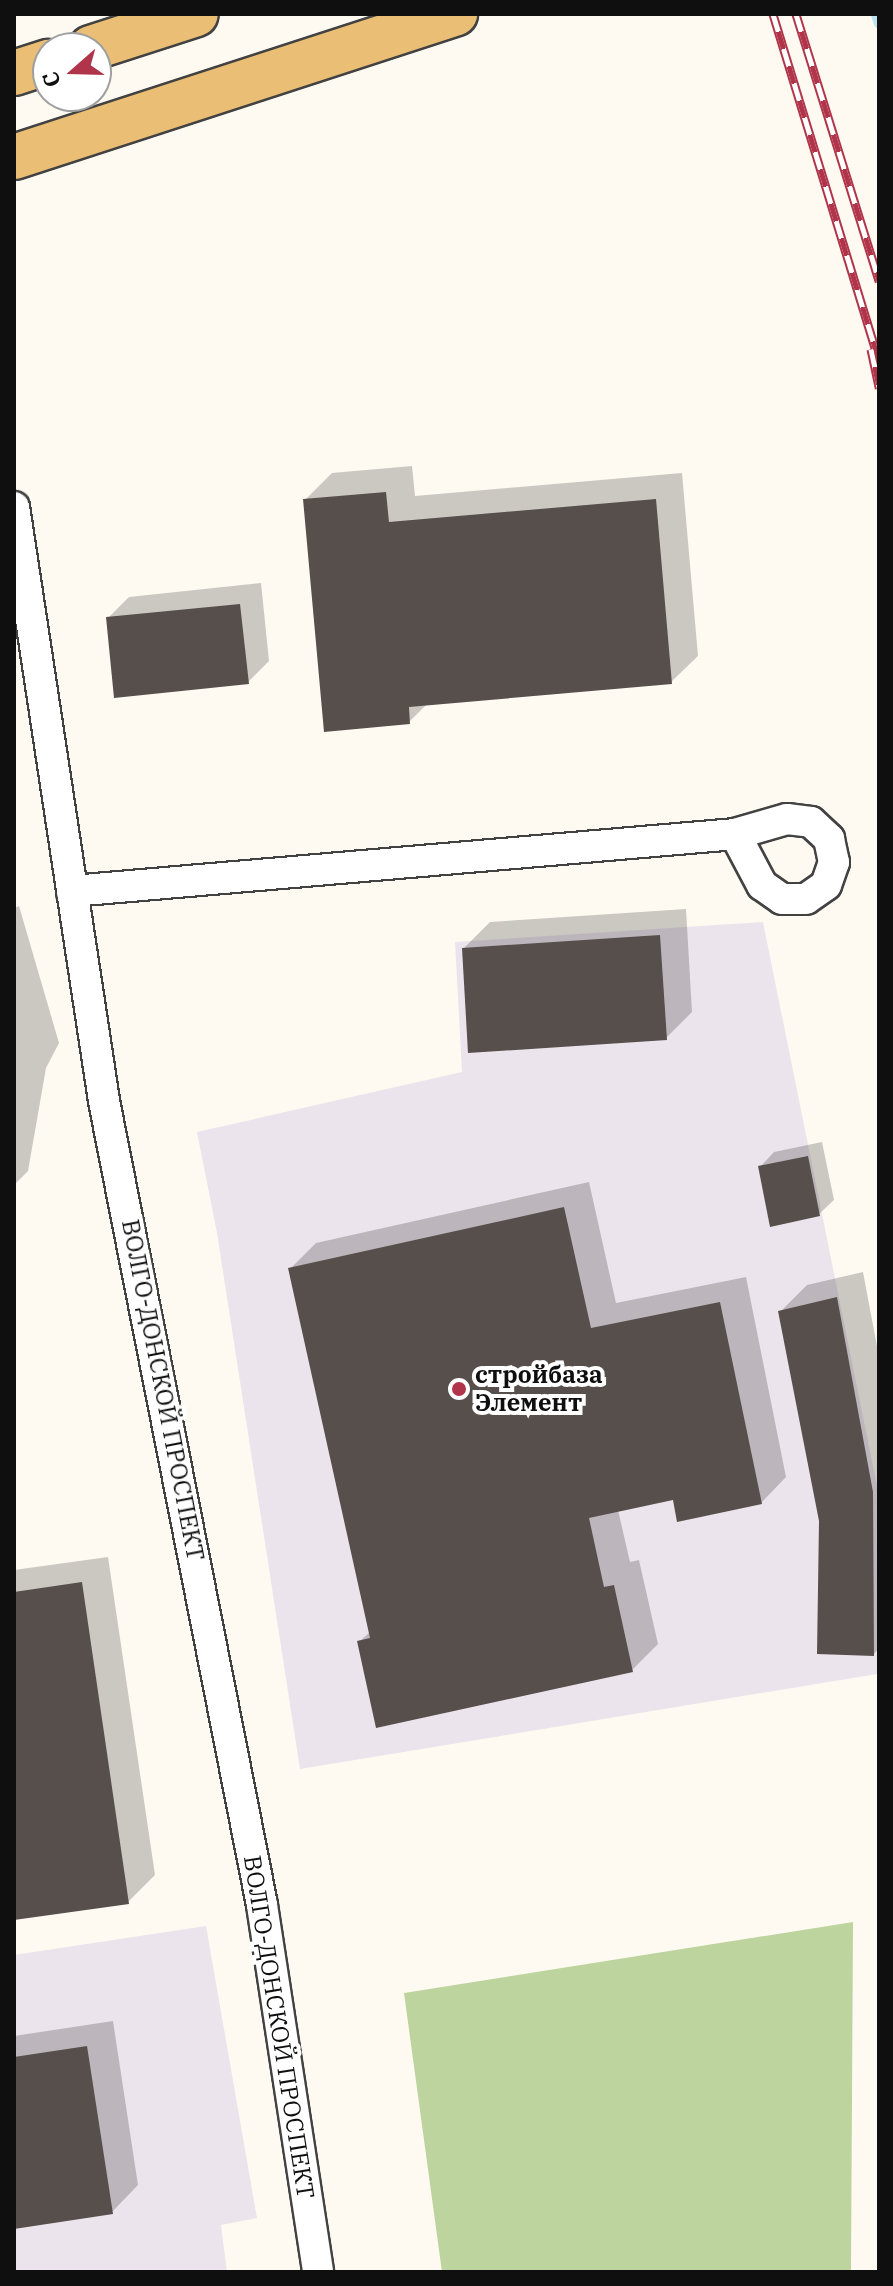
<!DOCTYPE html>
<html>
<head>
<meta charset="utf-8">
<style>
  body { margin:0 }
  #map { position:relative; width:893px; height:2286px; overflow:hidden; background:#fefaf2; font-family:"IBM Plex Serif",serif }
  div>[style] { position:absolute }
  .industrial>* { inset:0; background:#ebe4ec }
  .forest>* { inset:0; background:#bed49f }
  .shadow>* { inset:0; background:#0003 }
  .stream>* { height:11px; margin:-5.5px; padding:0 5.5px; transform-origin:5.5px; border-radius:5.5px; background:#bce3f0 }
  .building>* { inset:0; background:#564f4c }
  .roads { filter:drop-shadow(2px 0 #424242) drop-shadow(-2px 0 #424242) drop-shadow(0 2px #424242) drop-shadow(0 -2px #424242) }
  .minor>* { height:30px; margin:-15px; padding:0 15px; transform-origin:15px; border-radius:15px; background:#fff }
  .primary>* { height:44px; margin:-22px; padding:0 22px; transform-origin:22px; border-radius:22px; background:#eabf75 }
  .rail>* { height:9px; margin-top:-4.5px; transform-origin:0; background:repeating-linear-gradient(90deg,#fff 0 18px,#b1354a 0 36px); box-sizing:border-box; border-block:2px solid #b1354a }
  .dots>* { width:22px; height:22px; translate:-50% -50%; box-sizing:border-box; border:4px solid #fff; border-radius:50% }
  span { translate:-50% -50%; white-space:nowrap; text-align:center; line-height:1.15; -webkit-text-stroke:8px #fff; paint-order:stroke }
  .poi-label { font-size:24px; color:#0f0f0f; font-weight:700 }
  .left { translate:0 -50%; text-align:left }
  .street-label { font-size:24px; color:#0f0f0f }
  .frame { position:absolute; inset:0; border:16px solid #0f0f0f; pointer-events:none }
  .north { position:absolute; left:32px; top:32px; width:80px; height:80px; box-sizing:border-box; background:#fff; border:2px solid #9f9f9f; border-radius:50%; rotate:250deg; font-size:22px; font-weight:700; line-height:32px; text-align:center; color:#0f0f0f }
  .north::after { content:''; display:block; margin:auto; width:28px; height:36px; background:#b1354a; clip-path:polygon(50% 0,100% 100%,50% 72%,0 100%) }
</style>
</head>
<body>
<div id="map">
  <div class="industrial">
    <div style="clip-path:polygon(763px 922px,878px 1491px,877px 1674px,300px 1769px,217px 1233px,197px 1132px,462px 1072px,455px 942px)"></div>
    <div style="clip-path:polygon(206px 1926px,257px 2218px,221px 2225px,227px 2272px,14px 2272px,14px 1955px)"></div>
  </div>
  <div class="forest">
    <div style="clip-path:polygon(853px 1922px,851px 2272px,442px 2272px,404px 1993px)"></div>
  </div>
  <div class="shadow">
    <div style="clip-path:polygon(412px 466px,415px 496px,682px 473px,698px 656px,671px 682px,428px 703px,409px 722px,305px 500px,332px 473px)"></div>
    <div style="clip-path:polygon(261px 583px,269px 661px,248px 682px,108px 618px,129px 597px)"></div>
    <div style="clip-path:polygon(19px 906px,59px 1043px,46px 1068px,28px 1171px,14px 1185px,14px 908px)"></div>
    <div style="clip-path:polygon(686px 909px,692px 1012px,666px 1038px,464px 948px,490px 922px)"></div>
    <div style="clip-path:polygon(822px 1142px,834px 1200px,819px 1214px,760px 1167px,774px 1152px)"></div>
    <div style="clip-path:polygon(589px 1182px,616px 1303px,746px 1277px,786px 1477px,761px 1503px,674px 1498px,618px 1510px,630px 1562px,639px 1560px,658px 1644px,632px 1670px,359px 1642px,371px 1631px,290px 1269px,316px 1243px)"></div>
    <div style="clip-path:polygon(863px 1272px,879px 1357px,879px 1648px,874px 1654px,821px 1521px,780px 1312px,807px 1285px)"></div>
    <div style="clip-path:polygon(108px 1557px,155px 1875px,128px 1902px,14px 1918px,14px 1570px)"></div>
    <div style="clip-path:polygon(113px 2021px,138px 2185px,112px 2212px,14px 2227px,14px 2036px)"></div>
  </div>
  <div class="stream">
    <div style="left:876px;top:14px;width:9px;rotate:72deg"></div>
  </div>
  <div class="building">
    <div style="clip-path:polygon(386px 492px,389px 522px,656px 499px,672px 684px,409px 707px,410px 724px,324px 732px,303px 499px)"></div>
    <div style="clip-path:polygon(240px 604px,249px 684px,114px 698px,106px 617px)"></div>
    <div style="clip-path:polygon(660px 935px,667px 1040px,468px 1053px,462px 948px)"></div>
    <div style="clip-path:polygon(808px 1156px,820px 1216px,770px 1227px,758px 1166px)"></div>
    <div style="clip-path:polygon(564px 1207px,591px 1328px,720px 1302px,762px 1504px,677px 1522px,673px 1500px,589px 1518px,604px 1587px,614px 1585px,633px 1672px,376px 1728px,357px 1641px,370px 1638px,288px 1268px)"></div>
    <div style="clip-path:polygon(837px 1297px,873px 1492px,874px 1656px,817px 1654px,819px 1521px,778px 1311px)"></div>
    <div style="clip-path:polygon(82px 1582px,129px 1904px,14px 1920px,14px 1592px)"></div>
    <div style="clip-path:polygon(87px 2046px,113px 2214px,14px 2229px,14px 2057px)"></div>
  </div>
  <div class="roads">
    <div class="minor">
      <div style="left:14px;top:507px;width:601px;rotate:81.38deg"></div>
      <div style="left:104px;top:1101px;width:819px;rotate:78.88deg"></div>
      <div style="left:262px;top:1905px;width:371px;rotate:81.3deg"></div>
      <div style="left:72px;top:891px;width:665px;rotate:-4.91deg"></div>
      <div style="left:735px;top:834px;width:54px;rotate:-16.1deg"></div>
      <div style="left:787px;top:819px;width:24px;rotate:7deg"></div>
      <div style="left:811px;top:822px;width:25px;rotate:43deg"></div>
      <div style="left:829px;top:839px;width:24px;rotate:78deg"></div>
      <div style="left:834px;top:862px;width:24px;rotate:109deg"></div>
      <div style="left:826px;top:885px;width:24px;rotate:145deg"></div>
      <div style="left:806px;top:899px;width:24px;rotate:180deg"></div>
      <div style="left:782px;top:899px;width:24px;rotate:-145deg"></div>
      <div style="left:762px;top:885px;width:58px;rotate:-117.9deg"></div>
    </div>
    <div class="primary">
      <div style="left:91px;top:48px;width:110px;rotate:-17.9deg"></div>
      <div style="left:14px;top:73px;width:36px;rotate:-18deg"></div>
      <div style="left:14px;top:157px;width:464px;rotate:-18deg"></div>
    </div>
  </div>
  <div class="rail">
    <div style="left:773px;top:14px;width:363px;rotate:73deg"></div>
    <div style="left:796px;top:14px;width:280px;rotate:72.7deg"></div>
    <div style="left:871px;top:349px;width:40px;rotate:78deg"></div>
  </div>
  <div class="dots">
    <div style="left:459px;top:1389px;background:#b1354a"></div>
  </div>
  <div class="poi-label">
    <span class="left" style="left:475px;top:1389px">стройбаза<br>Элемент</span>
  </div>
  <div class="street-label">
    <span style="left:163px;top:1390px;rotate:79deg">ВОЛГО-ДОНСКОЙ ПРОСПЕКТ</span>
    <span style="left:279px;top:2027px;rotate:81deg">ВОЛГО-ДОНСКОЙ ПРОСПЕКТ</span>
  </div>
  <div class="frame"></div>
  <div class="north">С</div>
</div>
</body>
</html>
